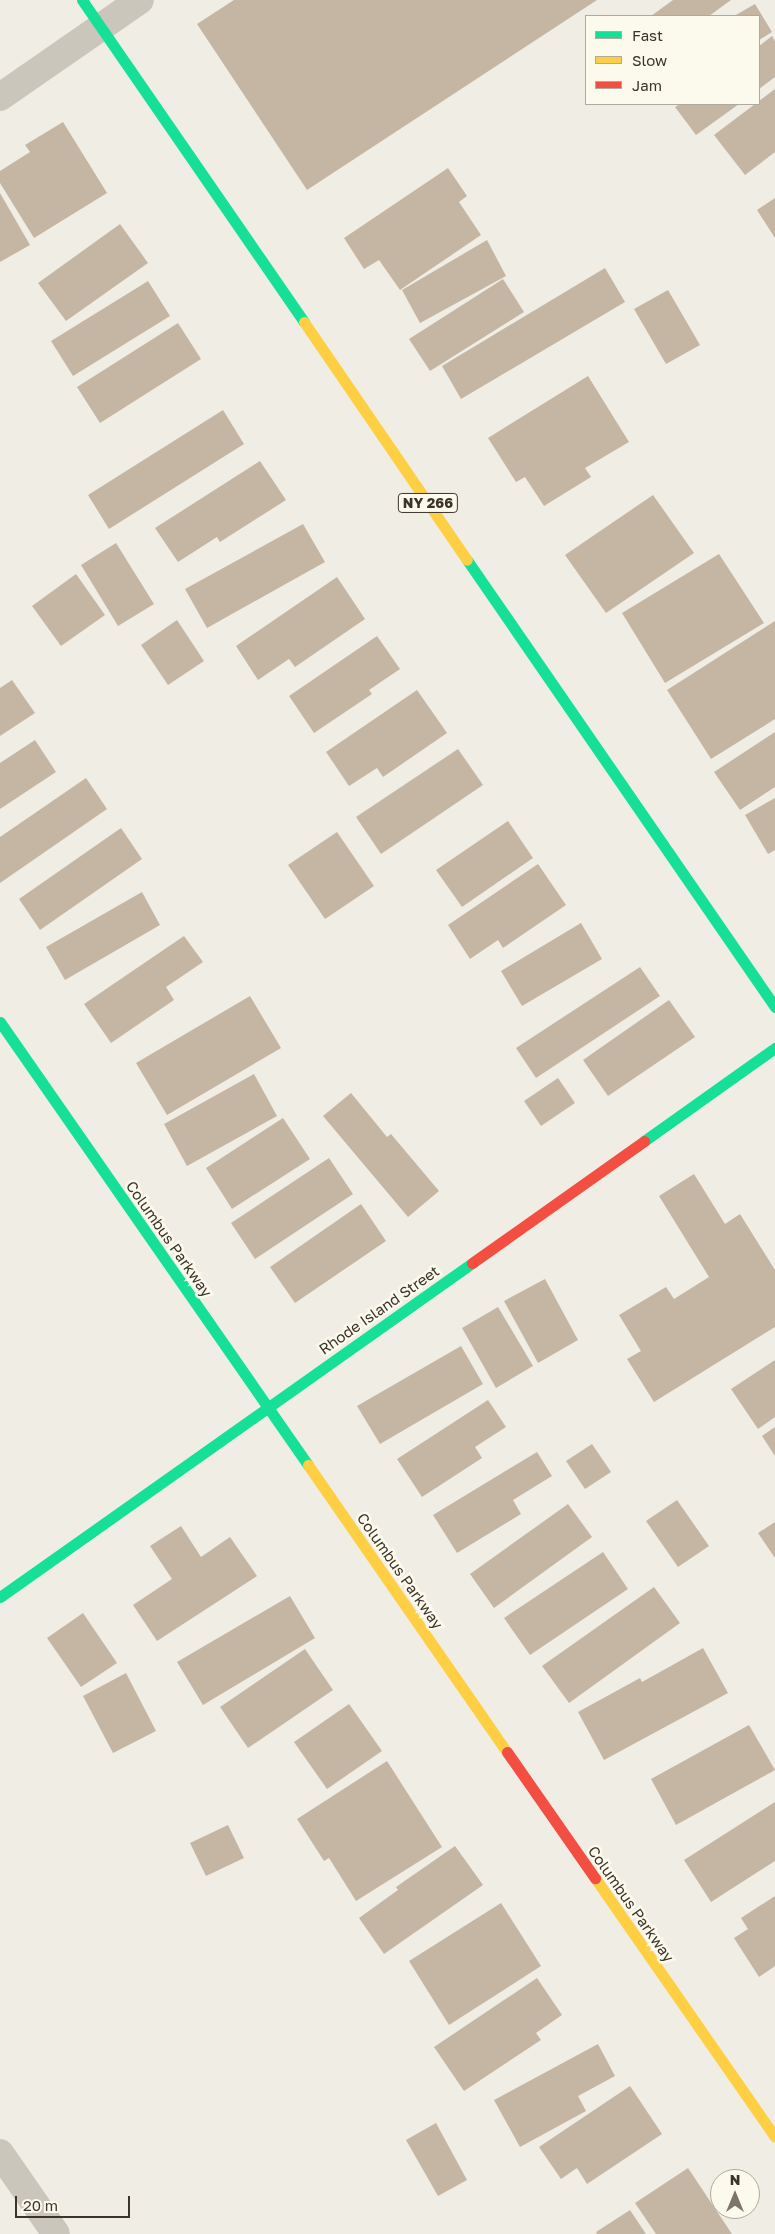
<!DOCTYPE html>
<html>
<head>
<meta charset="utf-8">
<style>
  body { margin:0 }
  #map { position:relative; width:775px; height:2234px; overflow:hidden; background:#f0ede4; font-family:"Golos Text",sans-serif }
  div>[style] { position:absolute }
  .building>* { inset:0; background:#c5b6a4 }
  .street>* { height:28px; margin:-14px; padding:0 14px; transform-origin:14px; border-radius:14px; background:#cac6bc }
  .fast>* { height:11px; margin:-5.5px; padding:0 5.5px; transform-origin:5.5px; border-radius:5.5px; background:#16e098 }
  .slow>* { height:11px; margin:-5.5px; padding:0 5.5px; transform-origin:5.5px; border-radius:5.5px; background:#ffcf43 }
  .jam>* { height:11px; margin:-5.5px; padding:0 5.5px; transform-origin:5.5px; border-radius:5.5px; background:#f24e42 }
  span { translate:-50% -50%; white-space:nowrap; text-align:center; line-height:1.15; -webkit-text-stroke:5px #fcf9ed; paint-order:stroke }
  .shield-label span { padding:1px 4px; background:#fcf9ed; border:1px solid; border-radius:4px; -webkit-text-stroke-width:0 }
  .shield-label { font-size:14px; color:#3c342a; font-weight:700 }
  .street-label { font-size:15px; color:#3c342a }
  .legend { position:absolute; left:585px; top:15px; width:175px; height:90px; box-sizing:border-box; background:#fcf9ed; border:1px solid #afaa9f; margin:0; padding:6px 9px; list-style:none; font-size:15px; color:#3c342a }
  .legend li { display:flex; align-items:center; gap:10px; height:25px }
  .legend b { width:25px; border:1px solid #afaa9f }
  .north { position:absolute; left:710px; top:2169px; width:50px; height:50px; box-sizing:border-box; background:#fcf9ed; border:1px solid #afaa9f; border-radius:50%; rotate:0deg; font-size:14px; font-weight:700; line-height:20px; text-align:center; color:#3c342a }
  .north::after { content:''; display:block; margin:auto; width:18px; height:22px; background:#7b756b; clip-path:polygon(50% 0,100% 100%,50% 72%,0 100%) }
  .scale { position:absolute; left:15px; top:2196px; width:115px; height:22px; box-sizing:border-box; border:2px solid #3c342a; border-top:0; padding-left:6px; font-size:15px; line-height:18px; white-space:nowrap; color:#3c342a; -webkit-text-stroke:4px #fcf9ed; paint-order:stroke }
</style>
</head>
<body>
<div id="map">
  <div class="building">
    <div style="clip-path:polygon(234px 0,597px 0,307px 190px,197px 24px)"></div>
    <div style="clip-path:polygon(673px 0,731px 0,709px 16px,651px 16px)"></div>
    <div style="clip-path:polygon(755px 4px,772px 32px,759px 40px,759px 16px,734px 16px)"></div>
    <div style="clip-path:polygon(772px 36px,775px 41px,775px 77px,759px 89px,759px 46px)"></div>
    <div style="clip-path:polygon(775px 89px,775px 152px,745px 175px,714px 135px,755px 104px,759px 104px,759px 101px)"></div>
    <div style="clip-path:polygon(680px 104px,739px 104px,696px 135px,675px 107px)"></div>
    <div style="clip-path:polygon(63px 122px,107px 193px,34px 238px,0 183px,0 171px,30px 152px,25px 145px)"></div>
    <div style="clip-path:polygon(448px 168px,467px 196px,459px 202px,481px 235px,400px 290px,379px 260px,364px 269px,344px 238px)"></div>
    <div style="clip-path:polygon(0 193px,30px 245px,0 262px)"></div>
    <div style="clip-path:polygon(775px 198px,775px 238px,757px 210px)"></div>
    <div style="clip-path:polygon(120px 224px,148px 263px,66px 321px,38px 283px)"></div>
    <div style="clip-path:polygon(487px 240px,506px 276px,420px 323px,402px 290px)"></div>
    <div style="clip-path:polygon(605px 268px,625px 302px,461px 399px,442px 366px)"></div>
    <div style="clip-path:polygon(503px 279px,524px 312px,430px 371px,409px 339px)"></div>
    <div style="clip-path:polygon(148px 281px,170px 316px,73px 376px,51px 341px)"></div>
    <div style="clip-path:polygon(668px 290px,700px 345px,666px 364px,634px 309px)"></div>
    <div style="clip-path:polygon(178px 323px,201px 359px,100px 423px,77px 387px)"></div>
    <div style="clip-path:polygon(588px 376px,629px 442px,585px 468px,591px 477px,544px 506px,525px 477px,516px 482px,488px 438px)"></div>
    <div style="clip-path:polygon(223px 410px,244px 444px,109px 529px,88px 495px)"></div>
    <div style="clip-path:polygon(260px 461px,286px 500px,220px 542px,217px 537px,178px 562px,155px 528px)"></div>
    <div style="clip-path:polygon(653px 495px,694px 553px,606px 613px,565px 555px)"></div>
    <div style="clip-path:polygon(303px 524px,325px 562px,207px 628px,185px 589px)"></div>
    <div style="clip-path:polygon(116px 543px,154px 604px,118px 626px,81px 565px)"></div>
    <div style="clip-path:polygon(719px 554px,764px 623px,665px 683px,622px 613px)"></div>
    <div style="clip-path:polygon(76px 574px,105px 615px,61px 646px,32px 606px)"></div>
    <div style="clip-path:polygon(337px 577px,365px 619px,295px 667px,289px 659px,258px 680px,236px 646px)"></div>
    <div style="clip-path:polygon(177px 620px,204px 661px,168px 685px,141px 645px)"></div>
    <div style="clip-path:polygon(775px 621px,775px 719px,711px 759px,667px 690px)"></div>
    <div style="clip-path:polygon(377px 636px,400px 669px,369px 690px,372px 694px,314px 733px,289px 696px)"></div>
    <div style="clip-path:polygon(12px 680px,35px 713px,0 736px,0 688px)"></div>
    <div style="clip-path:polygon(417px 690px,447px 733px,383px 777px,377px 768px,349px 786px,326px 752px)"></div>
    <div style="clip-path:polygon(775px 732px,775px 787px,740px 810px,714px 772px)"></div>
    <div style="clip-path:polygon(35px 740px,56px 772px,0 809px,0 763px)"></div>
    <div style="clip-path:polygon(458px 749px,483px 785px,381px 854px,356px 817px)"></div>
    <div style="clip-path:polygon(86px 778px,107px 809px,0 883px,0 837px)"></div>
    <div style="clip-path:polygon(775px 798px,775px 850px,768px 854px,745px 815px)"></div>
    <div style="clip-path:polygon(508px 821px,533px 858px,462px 907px,436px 870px)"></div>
    <div style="clip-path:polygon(121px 828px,142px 859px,40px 930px,19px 899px)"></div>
    <div style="clip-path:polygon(337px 832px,374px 886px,325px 919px,288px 865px)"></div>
    <div style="clip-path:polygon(538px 864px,566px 905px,503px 948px,498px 940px,470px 959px,448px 925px)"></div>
    <div style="clip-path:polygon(142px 892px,160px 925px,65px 980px,46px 947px)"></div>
    <div style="clip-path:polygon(581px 923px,602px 959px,522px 1006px,501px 971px)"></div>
    <div style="clip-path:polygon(184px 936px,203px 962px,166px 987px,174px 1000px,111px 1043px,84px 1004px)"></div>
    <div style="clip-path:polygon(640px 967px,660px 996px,536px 1078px,516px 1048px)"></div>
    <div style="clip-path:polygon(250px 996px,281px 1048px,167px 1115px,136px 1063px)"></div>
    <div style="clip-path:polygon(669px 1000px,695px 1037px,608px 1096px,583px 1060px)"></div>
    <div style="clip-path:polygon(254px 1074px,277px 1116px,187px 1166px,164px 1124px)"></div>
    <div style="clip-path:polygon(558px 1078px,575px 1103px,541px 1126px,524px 1101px)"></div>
    <div style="clip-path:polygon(351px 1093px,387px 1137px,391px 1134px,439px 1191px,408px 1217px,323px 1116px)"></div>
    <div style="clip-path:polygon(283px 1118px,310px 1159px,232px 1209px,206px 1168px)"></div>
    <div style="clip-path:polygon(329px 1158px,353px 1194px,255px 1259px,231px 1223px)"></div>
    <div style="clip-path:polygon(694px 1174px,725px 1224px,740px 1214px,775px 1270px,775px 1327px,654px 1402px,627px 1359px,641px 1351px,619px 1315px,666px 1287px,674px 1299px,709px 1277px,659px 1196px)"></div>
    <div style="clip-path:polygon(361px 1204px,386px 1241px,295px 1303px,270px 1267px)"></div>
    <div style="clip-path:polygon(545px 1279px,578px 1340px,538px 1363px,504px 1301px)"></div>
    <div style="clip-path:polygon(498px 1307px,533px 1366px,496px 1388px,462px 1328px)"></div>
    <div style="clip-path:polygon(461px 1346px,483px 1384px,380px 1444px,357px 1406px)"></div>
    <div style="clip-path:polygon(775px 1360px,775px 1417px,758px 1429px,731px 1389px)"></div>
    <div style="clip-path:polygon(488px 1400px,506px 1427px,475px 1447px,482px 1458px,422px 1497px,397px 1459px)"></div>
    <div style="clip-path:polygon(775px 1427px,775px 1456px,762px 1436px)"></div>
    <div style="clip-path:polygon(592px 1444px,611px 1472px,585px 1489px,566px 1461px)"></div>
    <div style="clip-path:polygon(537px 1452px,552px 1476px,513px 1500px,521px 1514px,457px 1553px,433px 1515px)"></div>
    <div style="clip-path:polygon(677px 1500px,709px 1546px,678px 1567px,646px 1521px)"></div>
    <div style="clip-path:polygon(568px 1504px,592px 1537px,494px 1608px,470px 1574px)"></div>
    <div style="clip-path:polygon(775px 1522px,775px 1558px,758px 1533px)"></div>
    <div style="clip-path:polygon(181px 1526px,201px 1557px,230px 1537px,257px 1576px,157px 1641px,133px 1605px,172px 1579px,150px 1546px)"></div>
    <div style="clip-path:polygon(603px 1552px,628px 1589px,530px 1655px,504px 1618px)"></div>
    <div style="clip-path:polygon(654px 1587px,680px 1623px,569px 1703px,542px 1666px)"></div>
    <div style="clip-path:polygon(290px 1596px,315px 1638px,203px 1705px,177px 1662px)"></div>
    <div style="clip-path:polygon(83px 1613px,117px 1663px,81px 1687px,47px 1638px)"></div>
    <div style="clip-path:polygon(703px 1648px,728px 1693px,604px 1760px,578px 1712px,640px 1678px,642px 1682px)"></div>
    <div style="clip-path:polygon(305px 1649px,333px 1690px,248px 1748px,220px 1707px)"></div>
    <div style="clip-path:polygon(126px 1673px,156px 1731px,113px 1753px,83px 1696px)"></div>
    <div style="clip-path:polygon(349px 1704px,382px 1751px,327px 1789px,294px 1742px)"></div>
    <div style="clip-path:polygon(749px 1725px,775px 1770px,676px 1825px,651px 1779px)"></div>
    <div style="clip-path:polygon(387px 1761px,442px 1847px,356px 1901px,329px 1858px,324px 1861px,297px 1819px)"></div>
    <div style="clip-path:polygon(775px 1802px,775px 1861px,711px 1902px,684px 1860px)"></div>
    <div style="clip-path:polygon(228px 1825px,244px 1858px,206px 1876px,190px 1843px)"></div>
    <div style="clip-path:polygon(455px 1846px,483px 1885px,384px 1954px,359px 1918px,398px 1890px,396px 1887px)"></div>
    <div style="clip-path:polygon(775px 1896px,775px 1966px,759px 1977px,734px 1938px,748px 1929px,741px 1918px)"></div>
    <div style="clip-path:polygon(501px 1903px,541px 1966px,449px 2025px,409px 1961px)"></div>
    <div style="clip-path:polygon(537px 1978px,562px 2015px,536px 2033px,541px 2040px,464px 2091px,434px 2047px)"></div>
    <div style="clip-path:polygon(598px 2044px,615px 2076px,578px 2096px,586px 2111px,520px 2147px,494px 2100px)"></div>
    <div style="clip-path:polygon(630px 2086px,662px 2134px,587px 2184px,577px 2168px,561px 2179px,539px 2147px)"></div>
    <div style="clip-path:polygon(436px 2123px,467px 2180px,438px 2196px,406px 2140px)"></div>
    <div style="clip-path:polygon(688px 2168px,732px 2234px,656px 2234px,635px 2203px)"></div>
    <div style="clip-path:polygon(630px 2210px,646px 2234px,597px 2234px,596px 2232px)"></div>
  </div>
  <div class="street">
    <div style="left:0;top:97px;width:170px;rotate:-34.7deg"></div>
    <div style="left:0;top:2153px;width:98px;rotate:55.3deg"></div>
  </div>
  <div class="fast">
    <div style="left:82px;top:0;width:391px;rotate:55.4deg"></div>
    <div style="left:467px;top:560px;width:543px;rotate:55.43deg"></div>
    <div style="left:0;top:1022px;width:540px;rotate:55.19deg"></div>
    <div style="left:644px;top:1141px;width:161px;rotate:-35.4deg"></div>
    <div style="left:0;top:1597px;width:578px;rotate:-35.28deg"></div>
  </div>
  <div class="slow">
    <div style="left:304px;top:322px;width:288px;rotate:55.6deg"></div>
    <div style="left:308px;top:1465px;width:349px;rotate:55.3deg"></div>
    <div style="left:595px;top:1878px;width:315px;rotate:55.2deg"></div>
  </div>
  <div class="jam">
    <div style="left:472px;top:1263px;width:211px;rotate:-35.3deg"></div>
    <div style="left:507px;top:1752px;width:154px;rotate:55.1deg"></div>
  </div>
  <div class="shield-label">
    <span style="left:428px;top:503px">NY 266</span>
  </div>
  <div class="street-label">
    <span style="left:169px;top:1239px;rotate:55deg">Columbus Parkway</span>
    <span style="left:379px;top:1310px;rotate:-35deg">Rhode Island Street</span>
    <span style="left:400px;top:1571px;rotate:55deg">Columbus Parkway</span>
    <span style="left:631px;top:1904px;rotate:55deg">Columbus Parkway</span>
  </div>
  <ul class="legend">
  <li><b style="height:6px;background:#16e098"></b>Fast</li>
  <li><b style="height:6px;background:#ffcf43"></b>Slow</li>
  <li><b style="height:6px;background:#f24e42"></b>Jam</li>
  </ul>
  <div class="north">N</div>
  <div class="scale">20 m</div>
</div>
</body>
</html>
